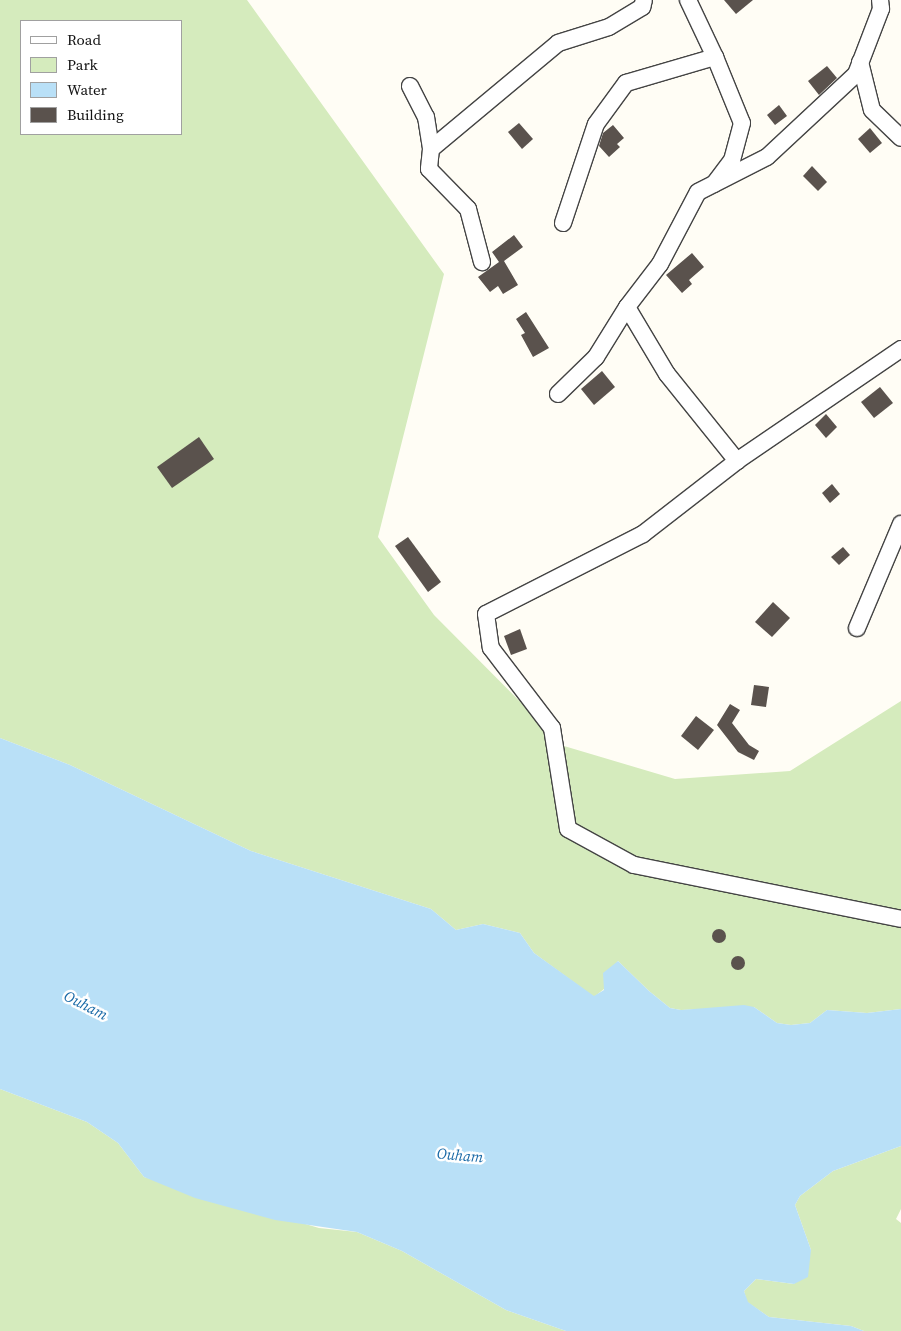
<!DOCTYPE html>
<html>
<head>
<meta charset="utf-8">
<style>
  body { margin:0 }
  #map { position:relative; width:901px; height:1331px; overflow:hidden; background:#fffdf5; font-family:"Source Serif 4",serif }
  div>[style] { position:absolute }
  .green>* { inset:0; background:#d5ebbd }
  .water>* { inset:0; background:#b9e0f7 }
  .building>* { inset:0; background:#5a524d }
  .round { border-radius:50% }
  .roads { filter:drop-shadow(1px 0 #444) drop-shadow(-1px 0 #444) drop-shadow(0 1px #444) drop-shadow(0 -1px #444) }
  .minor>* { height:16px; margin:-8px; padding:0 8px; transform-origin:8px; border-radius:8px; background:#fff }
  span { translate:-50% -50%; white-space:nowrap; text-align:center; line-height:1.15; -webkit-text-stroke:5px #fff; paint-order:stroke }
  .water-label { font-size:15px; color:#1768a6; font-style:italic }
  .legend { position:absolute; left:20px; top:20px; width:162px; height:115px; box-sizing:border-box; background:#fff; border:1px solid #a0a0a0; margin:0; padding:6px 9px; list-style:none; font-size:15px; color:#111 }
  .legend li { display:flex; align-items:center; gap:10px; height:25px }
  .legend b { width:25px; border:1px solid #a0a0a0 }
</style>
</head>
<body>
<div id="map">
  <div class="green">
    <div style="clip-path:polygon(evenodd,0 0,247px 0,444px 274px,378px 537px,434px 615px,564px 746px,675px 779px,790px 771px,901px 701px,901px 1009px,867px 1013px,827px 1010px,810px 1023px,791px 1025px,777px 1023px,754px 1007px,681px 1010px,670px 1008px,649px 991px,618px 961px,604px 981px,604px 989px,594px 997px,534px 953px,520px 933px,483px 924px,456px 930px,431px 909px,251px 851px,70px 765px,0 738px,0 0,21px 21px,181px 21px,181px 134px,21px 134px,21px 21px)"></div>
    <div style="clip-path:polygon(0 1089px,87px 1122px,118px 1143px,144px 1177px,319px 1228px,357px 1232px,402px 1251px,506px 1310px,566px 1331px,0 1331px)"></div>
    <div style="clip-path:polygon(901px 1146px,901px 1209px,896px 1219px,901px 1223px,901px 1331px,864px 1331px,851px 1326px,769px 1317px,747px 1302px,744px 1291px,756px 1279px,794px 1284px,811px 1250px,795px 1205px,800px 1196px,833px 1171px)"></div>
  </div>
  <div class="water">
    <div style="clip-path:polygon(0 738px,70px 765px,251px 851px,431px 909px,456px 930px,483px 924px,520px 933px,534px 953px,594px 996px,604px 990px,603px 973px,618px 961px,649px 991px,670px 1008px,681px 1010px,744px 1005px,754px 1007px,777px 1023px,791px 1025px,810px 1023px,827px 1010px,867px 1013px,901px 1009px,901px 1146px,833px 1171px,800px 1196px,795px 1205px,811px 1250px,808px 1277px,794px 1284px,756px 1279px,744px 1291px,748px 1302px,769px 1317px,851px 1326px,864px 1331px,566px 1331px,506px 1310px,402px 1251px,357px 1232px,275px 1220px,195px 1198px,144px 1177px,118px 1143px,87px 1122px,0 1089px)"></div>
  </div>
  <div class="building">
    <div style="clip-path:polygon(724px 0,753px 0,736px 14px)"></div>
    <div style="clip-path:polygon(827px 66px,837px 78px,819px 95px,808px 81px)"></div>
    <div style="clip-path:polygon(779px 105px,787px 116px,775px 125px,767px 115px)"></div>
    <div style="clip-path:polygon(519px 123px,533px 139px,522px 149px,508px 132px)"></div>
    <div style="clip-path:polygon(613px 125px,624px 138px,617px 144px,620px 147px,609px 157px,599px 146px,603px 133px)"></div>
    <div style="clip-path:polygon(870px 128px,882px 143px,870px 153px,858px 139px)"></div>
    <div style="clip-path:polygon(812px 166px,827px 182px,818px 191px,803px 176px)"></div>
    <div style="clip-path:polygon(514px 235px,523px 247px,504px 261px,518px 285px,503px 294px,498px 286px,490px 292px,478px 277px,499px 262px,492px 252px)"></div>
    <div style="clip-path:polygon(692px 253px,704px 267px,689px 280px,692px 284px,682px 293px,666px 275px)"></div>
    <div style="clip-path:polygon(526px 312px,549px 348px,533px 357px,521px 335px,525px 333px,516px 319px)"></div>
    <div style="clip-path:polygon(602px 371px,615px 387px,594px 405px,581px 389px)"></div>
    <div style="clip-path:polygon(880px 387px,893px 403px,874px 418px,861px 402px)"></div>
    <div style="clip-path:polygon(826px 414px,837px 427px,826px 438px,815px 425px)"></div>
    <div style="clip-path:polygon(199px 437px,214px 459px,172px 488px,157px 467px)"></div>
    <div style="clip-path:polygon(832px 484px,840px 494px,830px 503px,822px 493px)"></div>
    <div style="clip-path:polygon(408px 537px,441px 582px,428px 592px,395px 546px)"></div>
    <div style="clip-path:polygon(843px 547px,850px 555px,839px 565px,831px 557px)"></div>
    <div style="clip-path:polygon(773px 602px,790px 618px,772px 637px,755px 622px)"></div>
    <div style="clip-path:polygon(520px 629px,527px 649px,511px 655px,504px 636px)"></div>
    <div style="clip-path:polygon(754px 685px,769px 687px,766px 707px,751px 705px)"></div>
    <div style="clip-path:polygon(730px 704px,740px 710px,732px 723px,749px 745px,759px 751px,754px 760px,738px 752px,717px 725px)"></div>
    <div style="clip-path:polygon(696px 716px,714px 730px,698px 750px,681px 736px)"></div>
    <div class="round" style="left:712px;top:929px;width:14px;height:14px"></div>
    <div class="round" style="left:731px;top:956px;width:14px;height:14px"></div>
  </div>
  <div class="roads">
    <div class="minor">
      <div style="left:688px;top:0;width:63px;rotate:64.7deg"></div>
      <div style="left:860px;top:62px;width:49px;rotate:76deg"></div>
      <div style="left:872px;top:110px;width:40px;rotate:44deg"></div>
      <div style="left:410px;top:86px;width:35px;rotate:63deg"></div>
      <div style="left:426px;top:117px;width:32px;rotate:81deg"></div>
      <div style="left:431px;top:149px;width:20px;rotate:96deg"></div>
      <div style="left:429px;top:169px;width:56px;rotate:45.7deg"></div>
      <div style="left:468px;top:209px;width:55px;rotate:75.2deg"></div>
      <div style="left:431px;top:149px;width:165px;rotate:-39.8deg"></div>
      <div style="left:558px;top:43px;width:53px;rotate:-17.4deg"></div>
      <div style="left:609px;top:27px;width:39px;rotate:-31deg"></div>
      <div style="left:642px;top:7px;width:7px;rotate:-74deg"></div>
      <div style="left:563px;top:223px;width:104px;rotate:-71.6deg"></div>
      <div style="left:596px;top:124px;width:51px;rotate:-53.8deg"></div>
      <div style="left:626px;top:83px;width:93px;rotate:-16.3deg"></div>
      <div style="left:715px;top:57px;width:71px;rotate:67.8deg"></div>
      <div style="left:742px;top:123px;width:38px;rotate:105deg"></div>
      <div style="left:732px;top:160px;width:30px;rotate:127deg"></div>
      <div style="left:627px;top:307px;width:78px;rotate:59.2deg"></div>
      <div style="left:667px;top:374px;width:112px;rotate:51.2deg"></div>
      <div style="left:901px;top:349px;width:199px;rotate:145.7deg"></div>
      <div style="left:737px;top:461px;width:119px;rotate:142.2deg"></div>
      <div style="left:643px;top:534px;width:176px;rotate:153deg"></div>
      <div style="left:486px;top:614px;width:34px;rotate:82deg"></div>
      <div style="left:491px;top:648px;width:101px;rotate:52.7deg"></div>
      <div style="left:552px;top:728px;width:102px;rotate:81deg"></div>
      <div style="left:568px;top:829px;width:75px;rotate:28.6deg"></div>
      <div style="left:634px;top:865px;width:272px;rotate:11.4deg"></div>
      <div style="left:558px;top:394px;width:53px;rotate:-44.2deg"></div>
      <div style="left:596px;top:357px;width:59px;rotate:-58.2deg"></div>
      <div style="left:627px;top:307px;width:54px;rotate:-52.5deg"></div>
      <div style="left:660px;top:264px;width:81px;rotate:-62.2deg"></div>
      <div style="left:698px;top:192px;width:77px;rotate:-26.9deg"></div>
      <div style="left:767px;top:157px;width:122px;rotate:-43deg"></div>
      <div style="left:856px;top:74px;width:70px;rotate:-69deg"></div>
      <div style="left:881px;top:9px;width:9px;rotate:-96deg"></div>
      <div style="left:857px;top:628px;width:113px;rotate:-67.1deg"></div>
    </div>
  </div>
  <div class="water-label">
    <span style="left:86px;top:1005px;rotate:27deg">Ouham</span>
    <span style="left:460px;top:1155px;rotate:5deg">Ouham</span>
  </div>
  <ul class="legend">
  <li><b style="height:6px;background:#fff"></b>Road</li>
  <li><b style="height:14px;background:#d5ebbd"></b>Park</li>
  <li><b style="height:14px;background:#b9e0f7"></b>Water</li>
  <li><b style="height:14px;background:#5a524d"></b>Building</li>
  </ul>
</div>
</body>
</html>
